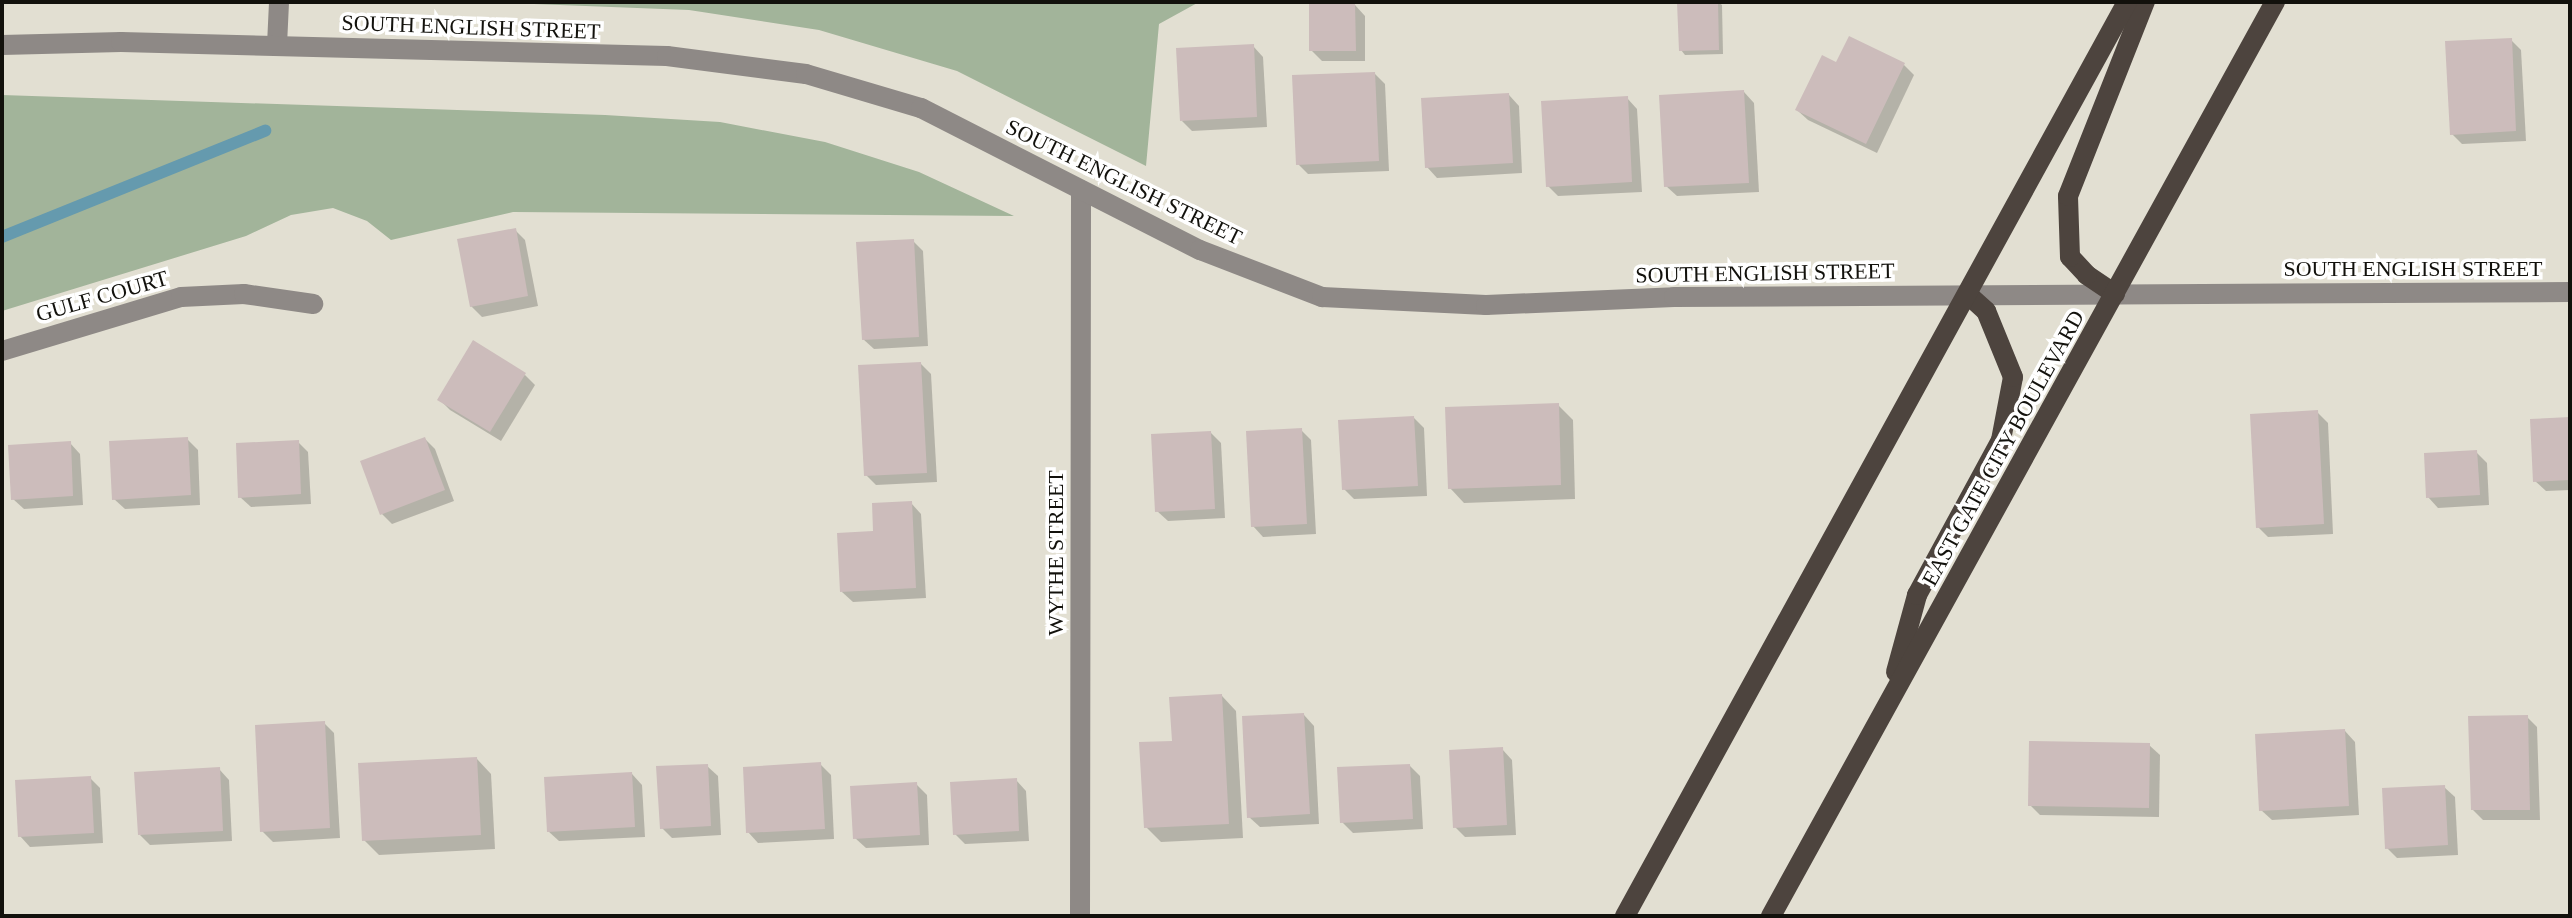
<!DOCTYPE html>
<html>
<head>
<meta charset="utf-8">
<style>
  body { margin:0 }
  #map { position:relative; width:2572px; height:918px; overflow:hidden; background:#e2dfd2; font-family:Georgia,serif }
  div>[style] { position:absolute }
  .green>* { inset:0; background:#a2b49a }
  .shadow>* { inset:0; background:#0003 }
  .stream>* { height:12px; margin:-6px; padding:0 6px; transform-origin:6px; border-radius:6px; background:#659aae }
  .building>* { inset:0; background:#ccbcbb }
  .minor>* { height:20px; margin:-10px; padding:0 10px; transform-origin:10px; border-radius:10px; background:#8e8986 }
  .tertiary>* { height:20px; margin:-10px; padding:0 10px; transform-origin:10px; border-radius:10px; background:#8e8986 }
  .primary>* { height:20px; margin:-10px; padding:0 10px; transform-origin:10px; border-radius:10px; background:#4d443e }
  span { translate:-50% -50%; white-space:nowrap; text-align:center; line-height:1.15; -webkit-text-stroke:7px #fff; paint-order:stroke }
  .street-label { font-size:22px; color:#12110c }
  .frame { position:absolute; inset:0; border:4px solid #12110c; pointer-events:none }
</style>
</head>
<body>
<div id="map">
  <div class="green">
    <div style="clip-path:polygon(481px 2px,1199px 2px,1159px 24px,1146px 166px,957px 71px,819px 30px,689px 10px)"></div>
    <div style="clip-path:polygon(2px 95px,605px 115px,720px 122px,825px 142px,919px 172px,1014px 216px,513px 212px,391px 240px,367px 221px,333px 208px,291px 215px,246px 236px,2px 311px)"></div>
  </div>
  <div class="shadow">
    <div style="clip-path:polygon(1679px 2px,1718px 2px,1722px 5px,1723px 54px,1685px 55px,1681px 50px)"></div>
    <div style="clip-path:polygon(1355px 5px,1365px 16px,1365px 61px,1322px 61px,1311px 50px)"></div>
    <div style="clip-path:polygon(2511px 40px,2521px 50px,2526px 141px,2462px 144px,2452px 134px)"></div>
    <div style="clip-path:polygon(1253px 46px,1263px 57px,1267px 127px,1192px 131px,1182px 121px)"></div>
    <div style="clip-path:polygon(1837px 65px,1904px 65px,1914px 75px,1877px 153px,1808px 120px,1797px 110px)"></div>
    <div style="clip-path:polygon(1375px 74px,1385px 84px,1389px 171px,1308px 174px,1298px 164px)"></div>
    <div style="clip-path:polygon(1744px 92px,1754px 103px,1759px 192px,1677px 196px,1666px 186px)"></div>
    <div style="clip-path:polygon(1509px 95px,1519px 106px,1522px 173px,1437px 178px,1427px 167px)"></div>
    <div style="clip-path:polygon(1627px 98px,1637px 109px,1642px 192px,1558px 196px,1548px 186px)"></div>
    <div style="clip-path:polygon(515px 230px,525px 240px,538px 306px,482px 317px,471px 306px)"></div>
    <div style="clip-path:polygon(913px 241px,923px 251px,928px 346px,874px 349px,863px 339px)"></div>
    <div style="clip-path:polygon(921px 364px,931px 374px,937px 482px,876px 485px,866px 475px)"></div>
    <div style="clip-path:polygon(525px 375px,535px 385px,501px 441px,450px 410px,440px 400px)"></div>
    <div style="clip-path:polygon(1558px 405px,1573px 420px,1575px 499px,1464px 503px,1450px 488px)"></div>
    <div style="clip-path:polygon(2317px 412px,2328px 423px,2333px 534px,2268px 537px,2258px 527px)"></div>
    <div style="clip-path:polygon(1414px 418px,1424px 428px,1427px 496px,1354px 499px,1344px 489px)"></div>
    <div style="clip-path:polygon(2570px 419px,2570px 490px,2546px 491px,2535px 481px)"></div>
    <div style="clip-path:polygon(1301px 430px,1311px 440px,1316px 534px,1263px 537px,1253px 526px)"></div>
    <div style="clip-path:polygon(1211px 433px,1221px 443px,1225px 518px,1168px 521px,1157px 511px)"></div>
    <div style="clip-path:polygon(187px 439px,198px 450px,200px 505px,125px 509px,114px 499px)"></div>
    <div style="clip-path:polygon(425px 439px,435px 449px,454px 501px,392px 524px,382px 514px)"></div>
    <div style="clip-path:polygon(298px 442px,308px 452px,311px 504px,251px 507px,240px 497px)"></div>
    <div style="clip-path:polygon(70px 443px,80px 454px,83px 505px,24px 509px,13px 499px)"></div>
    <div style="clip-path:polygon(2476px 452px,2487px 463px,2489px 505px,2438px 508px,2428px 497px)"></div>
    <div style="clip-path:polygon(911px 503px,921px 514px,926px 598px,853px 602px,842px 592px,875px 533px)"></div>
    <div style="clip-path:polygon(1222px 696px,1236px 711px,1243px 838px,1161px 842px,1146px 827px)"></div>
    <div style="clip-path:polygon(1304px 715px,1314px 726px,1319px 824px,1260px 827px,1249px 817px)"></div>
    <div style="clip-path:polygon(2527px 717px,2537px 727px,2540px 820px,2483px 820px,2473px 810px)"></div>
    <div style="clip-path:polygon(324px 723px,334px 733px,340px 838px,273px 842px,262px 831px)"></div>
    <div style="clip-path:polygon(2345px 731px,2355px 742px,2359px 815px,2272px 820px,2261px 810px)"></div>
    <div style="clip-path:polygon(2149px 745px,2160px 755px,2159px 817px,2040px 815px,2030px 805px)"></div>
    <div style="clip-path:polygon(1502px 749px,1512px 760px,1516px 835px,1465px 837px,1455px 827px)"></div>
    <div style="clip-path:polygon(477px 759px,491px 774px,495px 849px,379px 855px,364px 840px)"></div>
    <div style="clip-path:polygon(820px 764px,831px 775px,834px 839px,758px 843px,748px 832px)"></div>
    <div style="clip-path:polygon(707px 766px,718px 776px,721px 835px,672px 838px,662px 828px)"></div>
    <div style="clip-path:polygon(1410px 766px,1420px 776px,1423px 829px,1353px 833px,1342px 822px)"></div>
    <div style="clip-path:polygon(219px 769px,229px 780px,232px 841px,150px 845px,140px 835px)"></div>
    <div style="clip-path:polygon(632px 774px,642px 785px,645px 837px,559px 841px,548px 831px)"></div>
    <div style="clip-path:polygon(90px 778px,100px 788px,103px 843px,30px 847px,20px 836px)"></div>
    <div style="clip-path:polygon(1016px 780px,1026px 791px,1029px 841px,965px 844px,955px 834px)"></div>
    <div style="clip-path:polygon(916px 784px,927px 795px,929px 845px,866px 848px,855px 838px)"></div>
    <div style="clip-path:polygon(2444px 787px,2455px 797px,2458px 855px,2397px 858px,2387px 848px)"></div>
  </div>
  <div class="stream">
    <div style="left:2px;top:237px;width:284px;rotate:-22deg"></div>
  </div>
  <div class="building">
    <div style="clip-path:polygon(1677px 2px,1718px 2px,1719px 50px,1679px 51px)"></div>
    <div style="clip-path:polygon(1355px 3px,1356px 51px,1309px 51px,1309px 4px)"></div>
    <div style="clip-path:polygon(1849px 36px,1905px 63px,1866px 144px,1795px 110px,1822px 55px,1836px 62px)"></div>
    <div style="clip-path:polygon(2512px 38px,2516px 131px,2450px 135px,2445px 41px)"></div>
    <div style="clip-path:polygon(1254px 44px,1257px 117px,1180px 121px,1176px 48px)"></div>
    <div style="clip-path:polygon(1375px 72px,1379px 161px,1296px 165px,1292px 75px)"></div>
    <div style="clip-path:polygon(1744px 90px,1749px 183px,1664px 187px,1659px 95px)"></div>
    <div style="clip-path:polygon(1509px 93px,1513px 163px,1425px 168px,1421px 98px)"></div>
    <div style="clip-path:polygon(1628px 96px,1632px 182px,1546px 187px,1541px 101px)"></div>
    <div style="clip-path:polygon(516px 228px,528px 296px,470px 307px,457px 239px)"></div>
    <div style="clip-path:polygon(914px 239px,919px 337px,862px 340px,856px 242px)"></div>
    <div style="clip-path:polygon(473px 340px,526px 373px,490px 432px,437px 400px)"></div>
    <div style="clip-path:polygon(921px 362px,927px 473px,864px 476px,858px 365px)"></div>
    <div style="clip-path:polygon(1559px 403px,1561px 485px,1448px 489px,1445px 407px)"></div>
    <div style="clip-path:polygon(2318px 410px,2324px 524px,2256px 528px,2250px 414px)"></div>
    <div style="clip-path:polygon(1414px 416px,1418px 486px,1342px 490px,1338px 420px)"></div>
    <div style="clip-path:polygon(2570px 417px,2570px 480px,2533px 482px,2530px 419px)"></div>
    <div style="clip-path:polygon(1302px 428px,1307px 524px,1251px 527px,1246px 431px)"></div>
    <div style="clip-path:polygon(1211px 431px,1215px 509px,1155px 512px,1151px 434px)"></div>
    <div style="clip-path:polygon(188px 437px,191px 495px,112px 500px,109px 441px)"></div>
    <div style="clip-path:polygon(425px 437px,445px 490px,380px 515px,360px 461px)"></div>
    <div style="clip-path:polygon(299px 440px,301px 494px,238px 498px,236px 443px)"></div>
    <div style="clip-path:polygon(71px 441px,73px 496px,11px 500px,8px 445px)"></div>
    <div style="clip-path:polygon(2477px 450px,2480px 495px,2426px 498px,2424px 453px)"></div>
    <div style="clip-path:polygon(912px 501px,916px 588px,840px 592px,837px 533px,873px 531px,872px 503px)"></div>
    <div style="clip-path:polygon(1222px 694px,1229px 824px,1144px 828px,1139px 742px,1172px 741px,1169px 697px)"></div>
    <div style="clip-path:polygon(1304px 713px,1310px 814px,1247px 818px,1242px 716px)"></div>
    <div style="clip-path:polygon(2528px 715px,2530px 810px,2471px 810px,2468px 716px)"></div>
    <div style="clip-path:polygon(325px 721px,330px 828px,260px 832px,255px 725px)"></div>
    <div style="clip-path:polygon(2345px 729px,2349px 806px,2259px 811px,2255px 734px)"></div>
    <div style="clip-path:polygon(2029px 741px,2150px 743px,2149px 808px,2028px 806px)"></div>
    <div style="clip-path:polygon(1503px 747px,1507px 825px,1453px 828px,1449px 750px)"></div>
    <div style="clip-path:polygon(477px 757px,481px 835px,362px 841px,358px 763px)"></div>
    <div style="clip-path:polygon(821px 762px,825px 829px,746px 833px,743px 767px)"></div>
    <div style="clip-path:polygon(708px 764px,711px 826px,660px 829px,656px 766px)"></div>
    <div style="clip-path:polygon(1410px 764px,1413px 819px,1340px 823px,1337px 767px)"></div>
    <div style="clip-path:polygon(220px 767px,223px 831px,138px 835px,134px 772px)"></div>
    <div style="clip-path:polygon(632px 772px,635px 827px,547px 832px,544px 777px)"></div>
    <div style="clip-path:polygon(91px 776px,94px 833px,18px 837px,15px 780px)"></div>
    <div style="clip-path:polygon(1017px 778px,1019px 831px,953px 835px,950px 782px)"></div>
    <div style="clip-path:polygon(917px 782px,920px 835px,853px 839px,850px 786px)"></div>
    <div style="clip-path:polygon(2445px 785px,2448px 845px,2385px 849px,2382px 788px)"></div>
  </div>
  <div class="minor">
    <div style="left:277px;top:45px;width:43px;rotate:-87.3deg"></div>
    <div style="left:2px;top:351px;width:187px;rotate:-16.8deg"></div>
    <div style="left:181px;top:297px;width:63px;rotate:-2.7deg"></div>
    <div style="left:244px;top:294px;width:70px;rotate:8.2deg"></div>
    <div style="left:1080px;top:916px;width:726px;rotate:-89.92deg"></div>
  </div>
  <div class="tertiary">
    <div style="left:2px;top:45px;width:119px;rotate:-1.4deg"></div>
    <div style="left:121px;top:42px;width:546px;rotate:1.47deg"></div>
    <div style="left:667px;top:56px;width:140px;rotate:7.4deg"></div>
    <div style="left:806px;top:74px;width:120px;rotate:16.5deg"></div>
    <div style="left:921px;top:108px;width:313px;rotate:27deg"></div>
    <div style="left:1200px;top:250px;width:131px;rotate:21.1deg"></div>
    <div style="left:1322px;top:297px;width:164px;rotate:2.8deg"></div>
    <div style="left:1486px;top:305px;width:188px;rotate:-2.4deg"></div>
    <div style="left:1674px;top:297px;width:896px;rotate:-0.32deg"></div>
  </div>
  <div class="primary">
    <div style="left:2115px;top:294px;width:34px;rotate:-146deg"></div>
    <div style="left:2087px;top:275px;width:25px;rotate:-133deg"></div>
    <div style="left:2070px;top:257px;width:61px;rotate:-91.9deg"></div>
    <div style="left:2068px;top:196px;width:209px;rotate:-68.4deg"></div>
    <div style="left:1896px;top:672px;width:80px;rotate:-74.7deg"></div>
    <div style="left:1917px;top:595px;width:176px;rotate:-61.5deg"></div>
    <div style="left:2001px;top:440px;width:64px;rotate:-79.2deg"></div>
    <div style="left:2013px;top:377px;width:71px;rotate:-112.2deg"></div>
    <div style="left:1986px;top:311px;width:24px;rotate:-138deg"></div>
    <div style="left:1625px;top:916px;width:1043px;rotate:-61.22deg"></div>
    <div style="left:1771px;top:916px;width:1044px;rotate:-61.13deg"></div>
  </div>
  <div class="street-label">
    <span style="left:471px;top:27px;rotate:2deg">SOUTH ENGLISH STREET</span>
    <span style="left:1124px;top:182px;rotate:26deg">SOUTH ENGLISH STREET</span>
    <span style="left:2413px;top:269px">SOUTH ENGLISH STREET</span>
    <span style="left:1765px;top:273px;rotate:-1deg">SOUTH ENGLISH STREET</span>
    <span style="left:102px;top:296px;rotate:-16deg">GULF COURT</span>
    <span style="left:2003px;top:448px;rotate:-61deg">EAST GATE CITY BOULEVARD</span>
    <span style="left:1056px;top:553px;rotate:-90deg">WYTHE STREET</span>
  </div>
  <div class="frame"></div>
</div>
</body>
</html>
